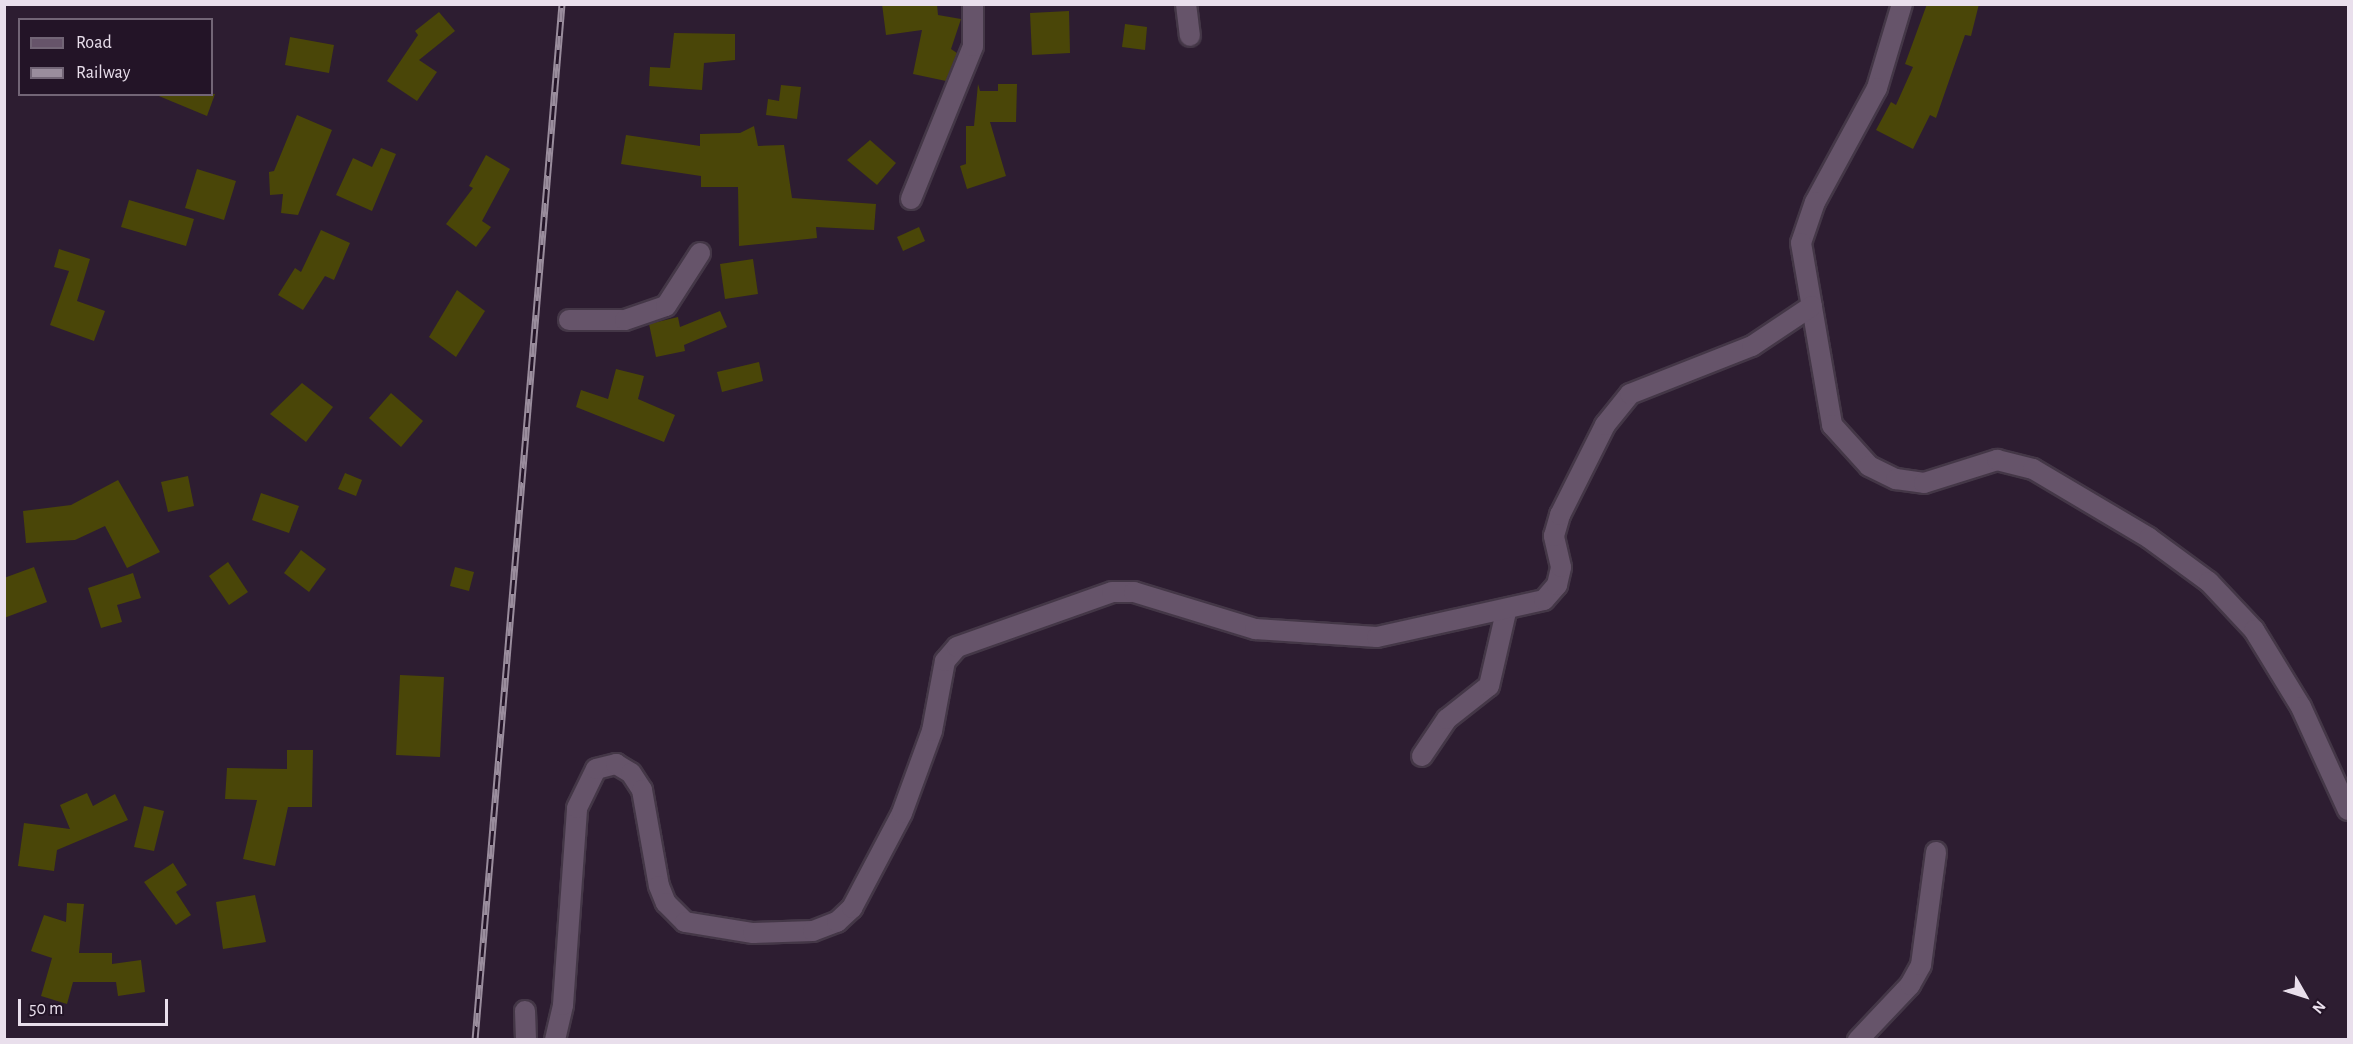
<!DOCTYPE html>
<html>
<head>
<meta charset="utf-8">
<style>
  body { margin:0 }
  #map { position:relative; width:2353px; height:1044px; overflow:hidden; background:#2d1d31; font-family:"Alegreya Sans",sans-serif }
  div>[style] { position:absolute }
  .building>* { inset:0; background:#4a4608 }
  .roads { filter:drop-shadow(2px 0 #443747) drop-shadow(-2px 0 #443747) drop-shadow(0 2px #443747) drop-shadow(0 -2px #443747) }
  .minor>* { height:20px; margin:-10px; padding:0 10px; transform-origin:10px; border-radius:10px; background:#66546a }
  .rail>* { height:7px; margin-top:-3.5px; transform-origin:0; background:repeating-linear-gradient(90deg,#231427 0 14px,#9a8d9d 0 28px); box-sizing:border-box; border-block:2px solid #9a8d9d }
  span { translate:-50% -50%; white-space:nowrap; text-align:center; line-height:1.15; -webkit-text-stroke:4.5px #231427; paint-order:stroke }
  .frame { position:absolute; inset:0; border:6px solid #e9dfec; pointer-events:none }
  .legend { position:absolute; left:18px; top:18px; width:195px; height:78px; box-sizing:border-box; background:#231427; border:2px solid #726576; margin:0; padding:8px 10px; list-style:none; font-size:18px; color:#e9dfec }
  .legend li { display:flex; align-items:center; gap:12px; height:30px }
  .legend b { width:30px; border:2px solid #726576 }
  .north { position:absolute; left:2275px; top:966px; width:60px; height:60px; -webkit-text-stroke:4px #231427; paint-order:stroke; rotate:129deg; font-size:16px; font-weight:700; line-height:24px; text-align:center; color:#e9dfec }
  .north::after { content:''; display:block; margin:auto; width:21px; height:27px; background:#e9dfec; clip-path:polygon(50% 0,100% 100%,50% 72%,0 100%) }
  .scale { position:absolute; left:18px; top:999px; width:150px; height:27px; box-sizing:border-box; border:3px solid #e9dfec; border-top:0; padding-left:8px; font-size:18px; line-height:21px; white-space:nowrap; color:#e9dfec; -webkit-text-stroke:4px #231427; paint-order:stroke }
</style>
</head>
<body>
<div id="map">
  <div class="building">
    <div style="clip-path:polygon(882px 4px,937px 4px,938px 15px,961px 19px,951px 49px,957px 53px,946px 81px,913px 74px,922px 30px,886px 35px)"></div>
    <div style="clip-path:polygon(1927px 4px,1979px 4px,1971px 36px,1965px 35px,1936px 118px,1930px 115px,1913px 149px,1876px 130px,1891px 102px,1896px 105px,1913px 67px,1905px 64px)"></div>
    <div style="clip-path:polygon(1069px 11px,1070px 53px,1032px 55px,1030px 13px)"></div>
    <div style="clip-path:polygon(439px 12px,455px 31px,419px 60px,437px 72px,417px 101px,387px 81px,418px 35px,415px 31px)"></div>
    <div style="clip-path:polygon(1125px 24px,1147px 27px,1145px 50px,1122px 47px)"></div>
    <div style="clip-path:polygon(674px 33px,735px 34px,735px 60px,704px 63px,702px 90px,649px 86px,650px 67px,670px 68px)"></div>
    <div style="clip-path:polygon(290px 37px,334px 45px,329px 73px,285px 65px)"></div>
    <div style="clip-path:polygon(978px 84px,980px 91px,998px 91px,998px 84px,1017px 84px,1016px 122px,990px 122px,1006px 176px,967px 189px,960px 166px,966px 164px,966px 126px,974px 126px)"></div>
    <div style="clip-path:polygon(781px 85px,801px 87px,797px 119px,766px 115px,768px 99px,779px 101px)"></div>
    <div style="clip-path:polygon(154px 94px,215px 94px,207px 116px)"></div>
    <div style="clip-path:polygon(297px 115px,332px 130px,298px 215px,281px 213px,283px 194px,270px 195px,269px 172px,274px 171px)"></div>
    <div style="clip-path:polygon(754px 126px,758px 146px,784px 145px,792px 198px,876px 204px,874px 230px,816px 227px,817px 238px,739px 246px,738px 187px,701px 187px,701px 176px,621px 164px,626px 135px,700px 146px,700px 134px,740px 133px)"></div>
    <div style="clip-path:polygon(870px 140px,896px 163px,877px 185px,847px 160px)"></div>
    <div style="clip-path:polygon(381px 148px,396px 154px,372px 211px,336px 195px,353px 158px,372px 167px)"></div>
    <div style="clip-path:polygon(486px 155px,510px 169px,482px 221px,491px 227px,476px 247px,446px 224px,473px 188px,469px 186px)"></div>
    <div style="clip-path:polygon(197px 169px,236px 181px,224px 220px,185px 208px)"></div>
    <div style="clip-path:polygon(129px 200px,194px 219px,186px 246px,121px 227px)"></div>
    <div style="clip-path:polygon(919px 227px,925px 241px,903px 251px,897px 237px)"></div>
    <div style="clip-path:polygon(321px 230px,350px 243px,334px 280px,325px 276px,303px 310px,278px 295px,295px 268px,301px 272px)"></div>
    <div style="clip-path:polygon(59px 249px,90px 259px,77px 301px,105px 311px,94px 341px,50px 325px,69px 271px,54px 267px)"></div>
    <div style="clip-path:polygon(753px 259px,758px 294px,725px 299px,720px 264px)"></div>
    <div style="clip-path:polygon(457px 290px,485px 311px,456px 357px,429px 337px)"></div>
    <div style="clip-path:polygon(720px 311px,727px 327px,684px 345px,685px 351px,656px 357px,649px 324px,678px 317px,680px 327px)"></div>
    <div style="clip-path:polygon(759px 362px,763px 381px,722px 392px,717px 372px)"></div>
    <div style="clip-path:polygon(616px 369px,644px 376px,638px 399px,675px 415px,664px 442px,576px 407px,581px 390px,608px 399px)"></div>
    <div style="clip-path:polygon(302px 383px,333px 407px,306px 442px,270px 414px)"></div>
    <div style="clip-path:polygon(391px 393px,423px 421px,401px 447px,369px 418px)"></div>
    <div style="clip-path:polygon(345px 473px,362px 480px,356px 496px,338px 489px)"></div>
    <div style="clip-path:polygon(188px 476px,194px 506px,168px 512px,161px 482px)"></div>
    <div style="clip-path:polygon(118px 480px,160px 552px,127px 568px,105px 526px,75px 540px,26px 543px,23px 511px,71px 505px)"></div>
    <div style="clip-path:polygon(261px 493px,299px 506px,289px 533px,252px 520px)"></div>
    <div style="clip-path:polygon(301px 550px,326px 569px,309px 592px,284px 573px)"></div>
    <div style="clip-path:polygon(228px 562px,248px 592px,229px 605px,209px 576px)"></div>
    <div style="clip-path:polygon(34px 567px,47px 602px,4px 618px,4px 578px)"></div>
    <div style="clip-path:polygon(455px 567px,474px 572px,469px 591px,450px 586px)"></div>
    <div style="clip-path:polygon(133px 573px,141px 598px,117px 605px,122px 622px,101px 628px,88px 588px)"></div>
    <div style="clip-path:polygon(400px 675px,444px 677px,440px 757px,396px 755px)"></div>
    <div style="clip-path:polygon(287px 750px,313px 750px,312px 807px,288px 807px,275px 866px,243px 859px,257px 800px,225px 799px,227px 768px,287px 769px)"></div>
    <div style="clip-path:polygon(87px 793px,93px 806px,115px 794px,128px 820px,57px 850px,54px 871px,18px 866px,24px 823px,70px 829px,60px 805px)"></div>
    <div style="clip-path:polygon(144px 806px,164px 811px,154px 851px,134px 847px)"></div>
    <div style="clip-path:polygon(173px 863px,187px 885px,176px 892px,191px 915px,176px 925px,144px 882px)"></div>
    <div style="clip-path:polygon(255px 895px,266px 942px,223px 949px,216px 902px)"></div>
    <div style="clip-path:polygon(67px 903px,84px 904px,79px 953px,112px 953px,112px 964px,141px 960px,145px 992px,118px 996px,116px 982px,73px 982px,67px 1004px,41px 996px,52px 958px,31px 951px,44px 915px,66px 922px)"></div>
  </div>
  <div class="roads">
    <div class="minor">
      <div style="left:1186px;top:4px;width:32px;rotate:83deg"></div>
      <div style="left:1902px;top:4px;width:88px;rotate:106.6deg"></div>
      <div style="left:1877px;top:88px;width:130px;rotate:118.5deg"></div>
      <div style="left:1815px;top:202px;width:43px;rotate:108.9deg"></div>
      <div style="left:1801px;top:243px;width:185px;rotate:80.3deg"></div>
      <div style="left:1832px;top:425px;width:55px;rotate:47.9deg"></div>
      <div style="left:1869px;top:466px;width:30px;rotate:26deg"></div>
      <div style="left:1896px;top:479px;width:28px;rotate:8deg"></div>
      <div style="left:1924px;top:483px;width:77px;rotate:-17.5deg"></div>
      <div style="left:1997px;top:460px;width:37px;rotate:14deg"></div>
      <div style="left:2033px;top:469px;width:135px;rotate:30.7deg"></div>
      <div style="left:2149px;top:538px;width:74px;rotate:36.3deg"></div>
      <div style="left:2209px;top:582px;width:66px;rotate:46.8deg"></div>
      <div style="left:2254px;top:630px;width:90px;rotate:58.6deg"></div>
      <div style="left:2301px;top:707px;width:113px;rotate:65.5deg"></div>
      <div style="left:911px;top:199px;width:165px;rotate:-67.9deg"></div>
      <div style="left:973px;top:46px;width:42px;rotate:-90deg"></div>
      <div style="left:569px;top:320px;width:56px"></div>
      <div style="left:625px;top:320px;width:43px;rotate:-18.9deg"></div>
      <div style="left:666px;top:306px;width:63px;rotate:-57.3deg"></div>
      <div style="left:1422px;top:756px;width:45px;rotate:-56deg"></div>
      <div style="left:1447px;top:719px;width:53px;rotate:-38.2deg"></div>
      <div style="left:1489px;top:686px;width:76px;rotate:-77.1deg"></div>
      <div style="left:525px;top:1011px;width:29px;rotate:88deg"></div>
      <div style="left:555px;top:1040px;width:36px;rotate:-77deg"></div>
      <div style="left:563px;top:1005px;width:197px;rotate:-85.9deg"></div>
      <div style="left:577px;top:808px;width:43px;rotate:-64deg"></div>
      <div style="left:596px;top:769px;width:21px;rotate:-14deg"></div>
      <div style="left:616px;top:764px;width:17px;rotate:31deg"></div>
      <div style="left:631px;top:773px;width:20px;rotate:57deg"></div>
      <div style="left:642px;top:790px;width:97px;rotate:80deg"></div>
      <div style="left:659px;top:886px;width:18px;rotate:68deg"></div>
      <div style="left:666px;top:903px;width:27px;rotate:45deg"></div>
      <div style="left:685px;top:922px;width:69px;rotate:9.2deg"></div>
      <div style="left:753px;top:933px;width:60px;rotate:-1.9deg"></div>
      <div style="left:813px;top:931px;width:26px;rotate:-21deg"></div>
      <div style="left:837px;top:922px;width:21px;rotate:-43deg"></div>
      <div style="left:852px;top:908px;width:107px;rotate:-62.2deg"></div>
      <div style="left:902px;top:813px;width:87px;rotate:-69.9deg"></div>
      <div style="left:932px;top:731px;width:71px;rotate:-79.5deg"></div>
      <div style="left:945px;top:661px;width:18px;rotate:-49deg"></div>
      <div style="left:957px;top:647px;width:164px;rotate:-19.5deg"></div>
      <div style="left:1112px;top:592px;width:22px"></div>
      <div style="left:1134px;top:592px;width:127px;rotate:17deg"></div>
      <div style="left:1255px;top:629px;width:122px;rotate:3.8deg"></div>
      <div style="left:1377px;top:637px;width:171px;rotate:-12.5deg"></div>
      <div style="left:1544px;top:600px;width:20px;rotate:-49deg"></div>
      <div style="left:1557px;top:585px;width:18px;rotate:-77deg"></div>
      <div style="left:1561px;top:567px;width:32px;rotate:-103deg"></div>
      <div style="left:1554px;top:536px;width:22px;rotate:-74deg"></div>
      <div style="left:1560px;top:515px;width:101px;rotate:-63.4deg"></div>
      <div style="left:1605px;top:425px;width:40px;rotate:-51deg"></div>
      <div style="left:1630px;top:394px;width:131px;rotate:-21.5deg"></div>
      <div style="left:1752px;top:346px;width:72px;rotate:-33.7deg"></div>
      <div style="left:1858px;top:1040px;width:76px;rotate:-46.6deg"></div>
      <div style="left:1910px;top:985px;width:23px;rotate:-61deg"></div>
      <div style="left:1921px;top:965px;width:114px;rotate:-82.4deg"></div>
    </div>
  </div>
  <div class="rail">
    <div style="left:475px;top:1040px;width:1040px;rotate:-85.2deg"></div>
  </div>
  <div class="frame"></div>
  <ul class="legend">
  <li><b style="height:8px;background:#66546a"></b>Road</li>
  <li><b style="height:8px;background:#9a8d9d"></b>Railway</li>
  </ul>
  <div class="north">N</div>
  <div class="scale">50 m</div>
</div>
</body>
</html>
